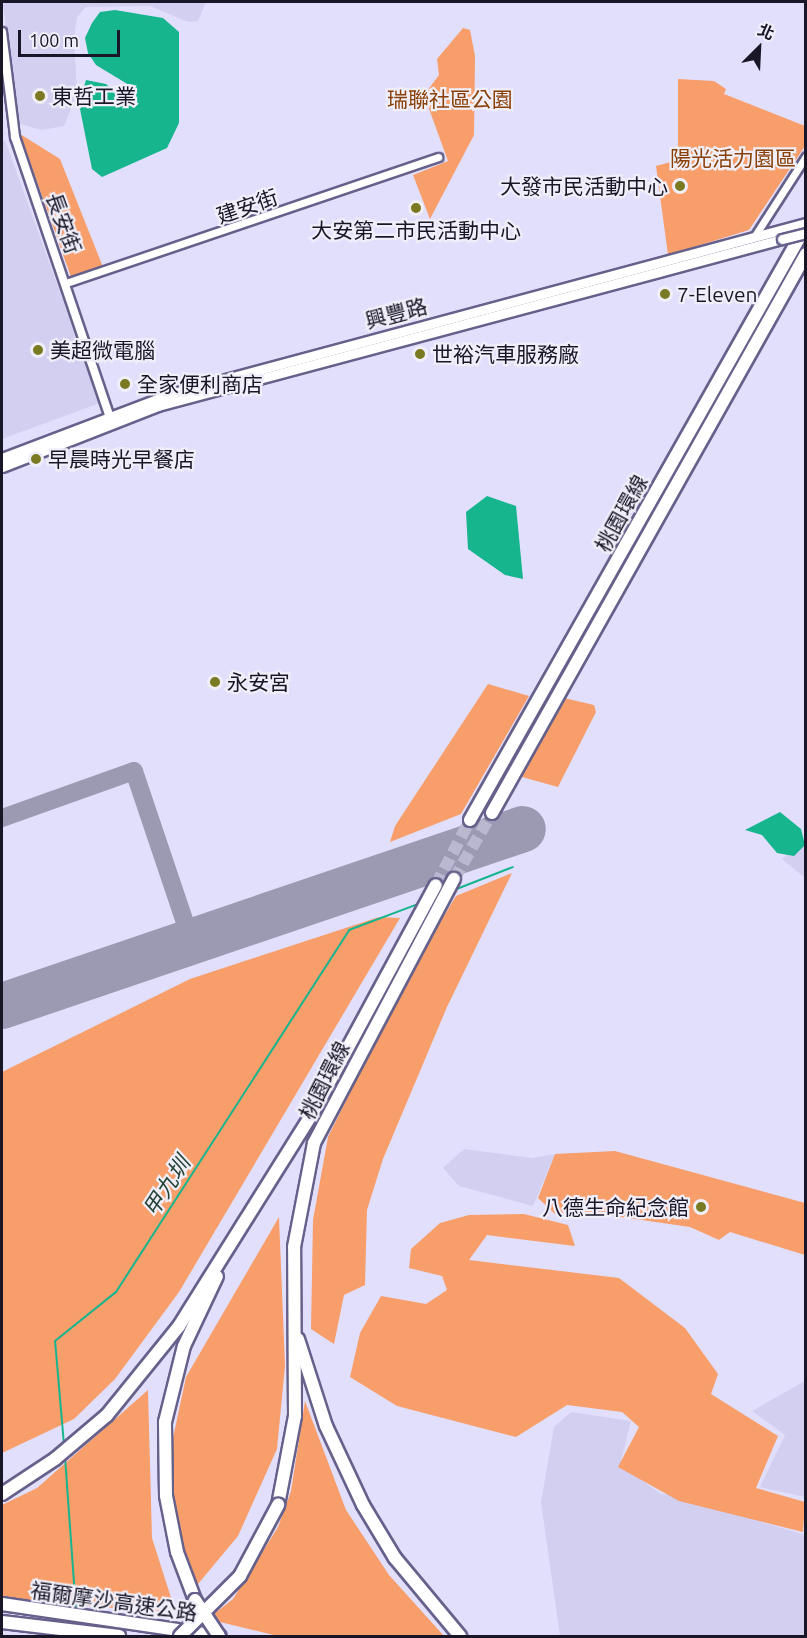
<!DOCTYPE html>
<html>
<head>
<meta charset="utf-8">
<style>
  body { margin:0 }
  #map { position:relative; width:807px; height:1638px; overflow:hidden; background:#e2dffc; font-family:Ubuntu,"Noto Sans TC",sans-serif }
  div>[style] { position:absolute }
  .built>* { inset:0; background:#d2cff1 }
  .green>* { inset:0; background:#f79e6b }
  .water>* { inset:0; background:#16b58e }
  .stream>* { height:2px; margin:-1px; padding:0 1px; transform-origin:1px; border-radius:1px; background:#16b58e }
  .taxiway>* { height:18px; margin:-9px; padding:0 9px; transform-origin:9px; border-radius:9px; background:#9c9ab2 }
  .runway>* { height:46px; margin:-23px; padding:0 23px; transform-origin:23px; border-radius:23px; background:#9c9ab2 }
  .motorway-tunnel>* { height:12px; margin-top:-6px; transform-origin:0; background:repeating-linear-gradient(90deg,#bab7d1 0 12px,transparent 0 18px) }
  .roads { filter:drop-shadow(2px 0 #66618b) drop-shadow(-2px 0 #66618b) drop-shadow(0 2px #66618b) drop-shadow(0 -2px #66618b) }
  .minor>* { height:7px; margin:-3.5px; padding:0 3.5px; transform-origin:3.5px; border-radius:3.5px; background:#fff }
  .tertiary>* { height:8px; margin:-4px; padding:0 4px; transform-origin:4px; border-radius:4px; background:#fff }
  .secondary>* { height:9px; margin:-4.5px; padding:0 4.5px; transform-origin:4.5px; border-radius:4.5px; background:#fff }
  .motorway>* { height:12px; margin:-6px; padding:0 6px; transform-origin:6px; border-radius:6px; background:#fff }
  .bridges { filter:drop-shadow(2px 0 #66618b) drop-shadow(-2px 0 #66618b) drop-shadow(0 2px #66618b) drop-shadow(0 -2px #66618b) }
  .secondary-bridge>* { height:9px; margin:-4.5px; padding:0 4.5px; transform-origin:4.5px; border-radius:4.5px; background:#fff }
  .motorway-bridge>* { height:12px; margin:-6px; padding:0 6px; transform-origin:6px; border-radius:6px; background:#fff }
  .dots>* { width:16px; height:16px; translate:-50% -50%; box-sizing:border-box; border:3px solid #f0eff9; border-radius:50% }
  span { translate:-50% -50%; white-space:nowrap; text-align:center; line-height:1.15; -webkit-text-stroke:4.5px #f0eff9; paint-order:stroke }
  .poi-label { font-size:21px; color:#191627 }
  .left { translate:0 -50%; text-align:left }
  .right { translate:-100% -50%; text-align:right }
  .park-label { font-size:21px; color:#893f06 }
  .street-label { font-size:21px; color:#191627 }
  .water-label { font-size:22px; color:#254237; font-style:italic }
  .frame { position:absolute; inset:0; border:3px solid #191627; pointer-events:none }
  .north { position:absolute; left:729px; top:18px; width:60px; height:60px; -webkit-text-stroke:4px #f0eff9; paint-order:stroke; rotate:24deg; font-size:16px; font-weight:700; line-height:24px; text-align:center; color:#191627 }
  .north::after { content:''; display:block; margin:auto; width:21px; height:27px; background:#191627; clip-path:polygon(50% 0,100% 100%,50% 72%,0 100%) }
  .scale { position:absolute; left:18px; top:30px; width:102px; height:27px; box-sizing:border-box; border:3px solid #191627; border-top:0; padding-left:8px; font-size:18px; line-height:21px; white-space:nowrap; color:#191627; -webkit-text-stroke:4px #f0eff9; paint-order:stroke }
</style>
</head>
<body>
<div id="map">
  <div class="built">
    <div style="clip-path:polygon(3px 2px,206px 2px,198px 21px,188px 22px,150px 6px,86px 7px,77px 17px,74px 37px,77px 94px,64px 126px,41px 130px,17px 123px)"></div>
    <div style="clip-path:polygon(5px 140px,100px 403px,2px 439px,2px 142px)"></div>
    <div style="clip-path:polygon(805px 838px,805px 878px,782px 859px)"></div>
    <div style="clip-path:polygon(464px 1149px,532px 1158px,555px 1154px,533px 1206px,459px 1186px,443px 1168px)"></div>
    <div style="clip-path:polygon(805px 1381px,805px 1497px,760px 1487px,785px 1435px,752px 1411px)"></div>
    <div style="clip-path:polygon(571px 1412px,631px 1421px,620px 1465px,661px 1494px,708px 1496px,742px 1516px,805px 1535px,805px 1636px,560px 1636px,541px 1502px,554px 1427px)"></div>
  </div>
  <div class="green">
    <div style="clip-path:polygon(463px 28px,470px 30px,475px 56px,474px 135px,430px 219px,413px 175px,448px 161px,424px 95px,439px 75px,437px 59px)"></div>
    <div style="clip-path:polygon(678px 79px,714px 81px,726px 89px,724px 94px,805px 126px,805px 146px,749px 230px,668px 255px,656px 166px,678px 160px)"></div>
    <div style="clip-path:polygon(20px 134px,60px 159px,103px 267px,71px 277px)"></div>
    <div style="clip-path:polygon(488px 684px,529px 696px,461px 814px,390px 842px,395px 826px)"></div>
    <div style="clip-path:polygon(564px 698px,594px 705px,596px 712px,558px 787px,522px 777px)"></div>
    <div style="clip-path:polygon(512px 873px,447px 1007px,383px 1159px,367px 1210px,365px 1285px,344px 1295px,334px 1344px,311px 1329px,313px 1220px,328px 1137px,406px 979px,456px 896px)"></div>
    <div style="clip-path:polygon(379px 917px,400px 918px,179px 1292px,115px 1379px,74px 1419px,2px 1453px,2px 1072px,190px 979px)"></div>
    <div style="clip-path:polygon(615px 1151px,805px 1203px,805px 1255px,730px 1232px,719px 1240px,690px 1227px,587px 1212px,555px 1214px,538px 1198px,555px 1154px)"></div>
    <div style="clip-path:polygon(524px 1214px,568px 1225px,575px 1246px,487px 1235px,469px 1260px,619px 1278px,685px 1328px,718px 1374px,711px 1394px,778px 1436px,756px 1488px,805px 1502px,803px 1532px,679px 1501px,618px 1467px,639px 1427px,622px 1412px,567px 1405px,516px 1437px,397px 1406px,350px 1377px,360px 1333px,381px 1296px,426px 1304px,447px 1290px,442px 1276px,409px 1268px,411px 1249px,440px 1223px,469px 1215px)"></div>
    <div style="clip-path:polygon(279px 1217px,285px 1366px,277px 1449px,238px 1536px,193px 1590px,176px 1548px,170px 1452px,186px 1377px)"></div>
    <div style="clip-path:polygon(148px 1390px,152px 1538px,173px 1604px,169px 1612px,2px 1600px,2px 1505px,37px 1488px)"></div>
    <div style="clip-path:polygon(305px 1401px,346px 1510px,389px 1575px,444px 1636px,278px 1636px,220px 1622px,214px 1614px,233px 1599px,278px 1527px,291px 1491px)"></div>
  </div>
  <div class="water">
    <div style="clip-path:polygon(115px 10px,163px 18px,179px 32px,179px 123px,167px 148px,102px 177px,92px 169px,79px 104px,86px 80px,106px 84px,127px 103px,131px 97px,129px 85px,96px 65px,88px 53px,85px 38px,92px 23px,100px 12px)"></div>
    <div style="clip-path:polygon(487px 496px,516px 506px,523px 579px,505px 575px,468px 549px,466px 512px)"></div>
    <div style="clip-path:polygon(780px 812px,801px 829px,805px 845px,794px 856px,777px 853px,762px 835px,745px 830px)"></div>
  </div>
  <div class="stream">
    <div style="left:454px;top:890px;width:63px;rotate:-21.3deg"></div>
    <div style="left:64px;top:1445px;width:104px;rotate:-94.9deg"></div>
    <div style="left:55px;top:1341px;width:78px;rotate:-38.8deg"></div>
    <div style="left:116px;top:1292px;width:431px;rotate:-57.2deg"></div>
    <div style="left:349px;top:930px;width:77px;rotate:-20.6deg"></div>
    <div style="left:65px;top:1457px;width:153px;rotate:85.9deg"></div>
  </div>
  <div class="taxiway">
    <div style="left:2px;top:818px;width:140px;rotate:-19.6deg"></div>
    <div style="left:134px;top:771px;width:178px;rotate:71.4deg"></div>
  </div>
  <div class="runway">
    <div style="left:2px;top:1006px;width:550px;rotate:-18.76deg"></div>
  </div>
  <div class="motorway-tunnel">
    <div style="left:454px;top:879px;width:76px;rotate:-60.1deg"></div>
    <div style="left:436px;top:885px;width:73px;rotate:-62.4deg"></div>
  </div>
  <div class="roads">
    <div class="minor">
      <div style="left:754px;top:237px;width:96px;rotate:-57.3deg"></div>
      <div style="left:66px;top:283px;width:393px;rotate:-18.7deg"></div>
    </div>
    <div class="tertiary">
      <div style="left:2px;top:32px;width:106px;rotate:82.9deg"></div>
      <div style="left:15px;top:137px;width:300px;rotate:71.3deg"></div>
    </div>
    <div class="secondary">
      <div style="left:2px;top:458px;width:183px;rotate:-20.8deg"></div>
      <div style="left:173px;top:393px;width:655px;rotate:-15.03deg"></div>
      <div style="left:2px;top:467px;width:168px;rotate:-21.4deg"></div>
      <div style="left:158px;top:406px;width:646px;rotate:-14.98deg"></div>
    </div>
    <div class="motorway">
      <div style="left:492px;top:813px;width:641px;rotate:-60.68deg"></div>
      <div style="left:470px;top:820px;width:682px;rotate:-60.51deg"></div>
      <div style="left:298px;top:1339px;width:91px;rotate:72.2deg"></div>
      <div style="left:326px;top:1426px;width:87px;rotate:64.9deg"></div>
      <div style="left:363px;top:1505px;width:62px;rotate:58.9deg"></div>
      <div style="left:395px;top:1558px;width:102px;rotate:50.2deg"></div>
      <div style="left:2px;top:1494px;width:64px;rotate:-33.4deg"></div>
      <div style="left:55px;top:1459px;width:68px;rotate:-40.2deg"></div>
      <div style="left:107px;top:1415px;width:114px;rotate:-51deg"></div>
      <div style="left:179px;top:1326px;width:250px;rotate:-57.9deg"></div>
      <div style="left:312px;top:1114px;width:260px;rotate:-61.6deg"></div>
      <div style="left:278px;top:1505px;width:91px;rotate:-79.2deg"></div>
      <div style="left:295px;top:1416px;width:169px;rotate:-90.3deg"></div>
      <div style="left:294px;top:1247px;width:106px;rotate:-79.1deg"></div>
      <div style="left:314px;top:1143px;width:299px;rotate:-62.1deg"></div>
      <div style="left:195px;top:1600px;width:51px;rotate:-110.6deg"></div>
      <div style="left:177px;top:1552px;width:57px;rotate:-101.1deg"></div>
      <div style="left:166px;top:1496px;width:74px;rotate:-90.8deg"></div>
      <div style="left:165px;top:1422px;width:78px;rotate:-76deg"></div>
      <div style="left:184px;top:1346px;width:77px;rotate:-64.8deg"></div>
      <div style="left:2px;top:1604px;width:220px;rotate:8.4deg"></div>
      <div style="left:2px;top:1622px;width:118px;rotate:6.8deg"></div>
    </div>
  </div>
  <div class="bridges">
    <div class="secondary-bridge">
      <div style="left:782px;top:239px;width:25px;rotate:-14deg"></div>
    </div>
    <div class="motorway-bridge">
      <div style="left:195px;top:1600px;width:43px;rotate:56.3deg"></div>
      <div style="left:180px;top:1636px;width:85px;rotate:-45deg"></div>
      <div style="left:240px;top:1576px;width:81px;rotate:-61.8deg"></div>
    </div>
  </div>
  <div class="dots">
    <div style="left:40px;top:96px;background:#7a7a22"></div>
    <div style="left:680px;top:186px;background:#7a7a22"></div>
    <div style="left:416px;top:208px;background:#7a7a22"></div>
    <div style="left:665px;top:294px;background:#7a7a22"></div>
    <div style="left:38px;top:350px;background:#7a7a22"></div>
    <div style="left:420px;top:354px;background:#7a7a22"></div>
    <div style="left:125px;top:384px;background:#7a7a22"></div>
    <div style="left:36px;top:459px;background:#7a7a22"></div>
    <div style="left:215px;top:682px;background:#7a7a22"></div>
    <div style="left:701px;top:1207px;background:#7a7a22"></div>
  </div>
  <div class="poi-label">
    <span class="left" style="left:52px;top:96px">東哲工業</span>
    <span class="right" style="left:668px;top:186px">大發市民活動中心</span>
    <span style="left:416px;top:230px">大安第二市民活動中心</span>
    <span class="left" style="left:677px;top:294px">7-Eleven</span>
    <span class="left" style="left:50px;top:350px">美超微電腦</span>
    <span class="left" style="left:432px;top:354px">世裕汽車服務廠</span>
    <span class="left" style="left:137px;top:384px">全家便利商店</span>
    <span class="left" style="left:48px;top:459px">早晨時光早餐店</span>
    <span class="left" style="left:227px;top:682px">永安宮</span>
    <span class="right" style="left:689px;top:1207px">八德生命紀念館</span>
  </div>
  <div class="park-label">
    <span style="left:450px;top:99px">瑞聯社區公園</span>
    <span style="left:733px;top:158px">陽光活力園區</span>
  </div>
  <div class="street-label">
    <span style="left:247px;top:206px;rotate:-19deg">建安街</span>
    <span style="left:64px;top:223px;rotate:70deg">長安街</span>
    <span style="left:396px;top:313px;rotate:-15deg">興豐路</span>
    <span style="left:621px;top:513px;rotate:-61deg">桃園環線</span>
    <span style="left:324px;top:1080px;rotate:-63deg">桃園環線</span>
    <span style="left:114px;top:1601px;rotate:8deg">福爾摩沙高速公路</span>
  </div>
  <div class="water-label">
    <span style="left:166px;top:1186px;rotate:-57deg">甲九圳</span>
  </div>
  <div class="frame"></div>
  <div class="north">北</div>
  <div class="scale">100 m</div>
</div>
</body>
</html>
